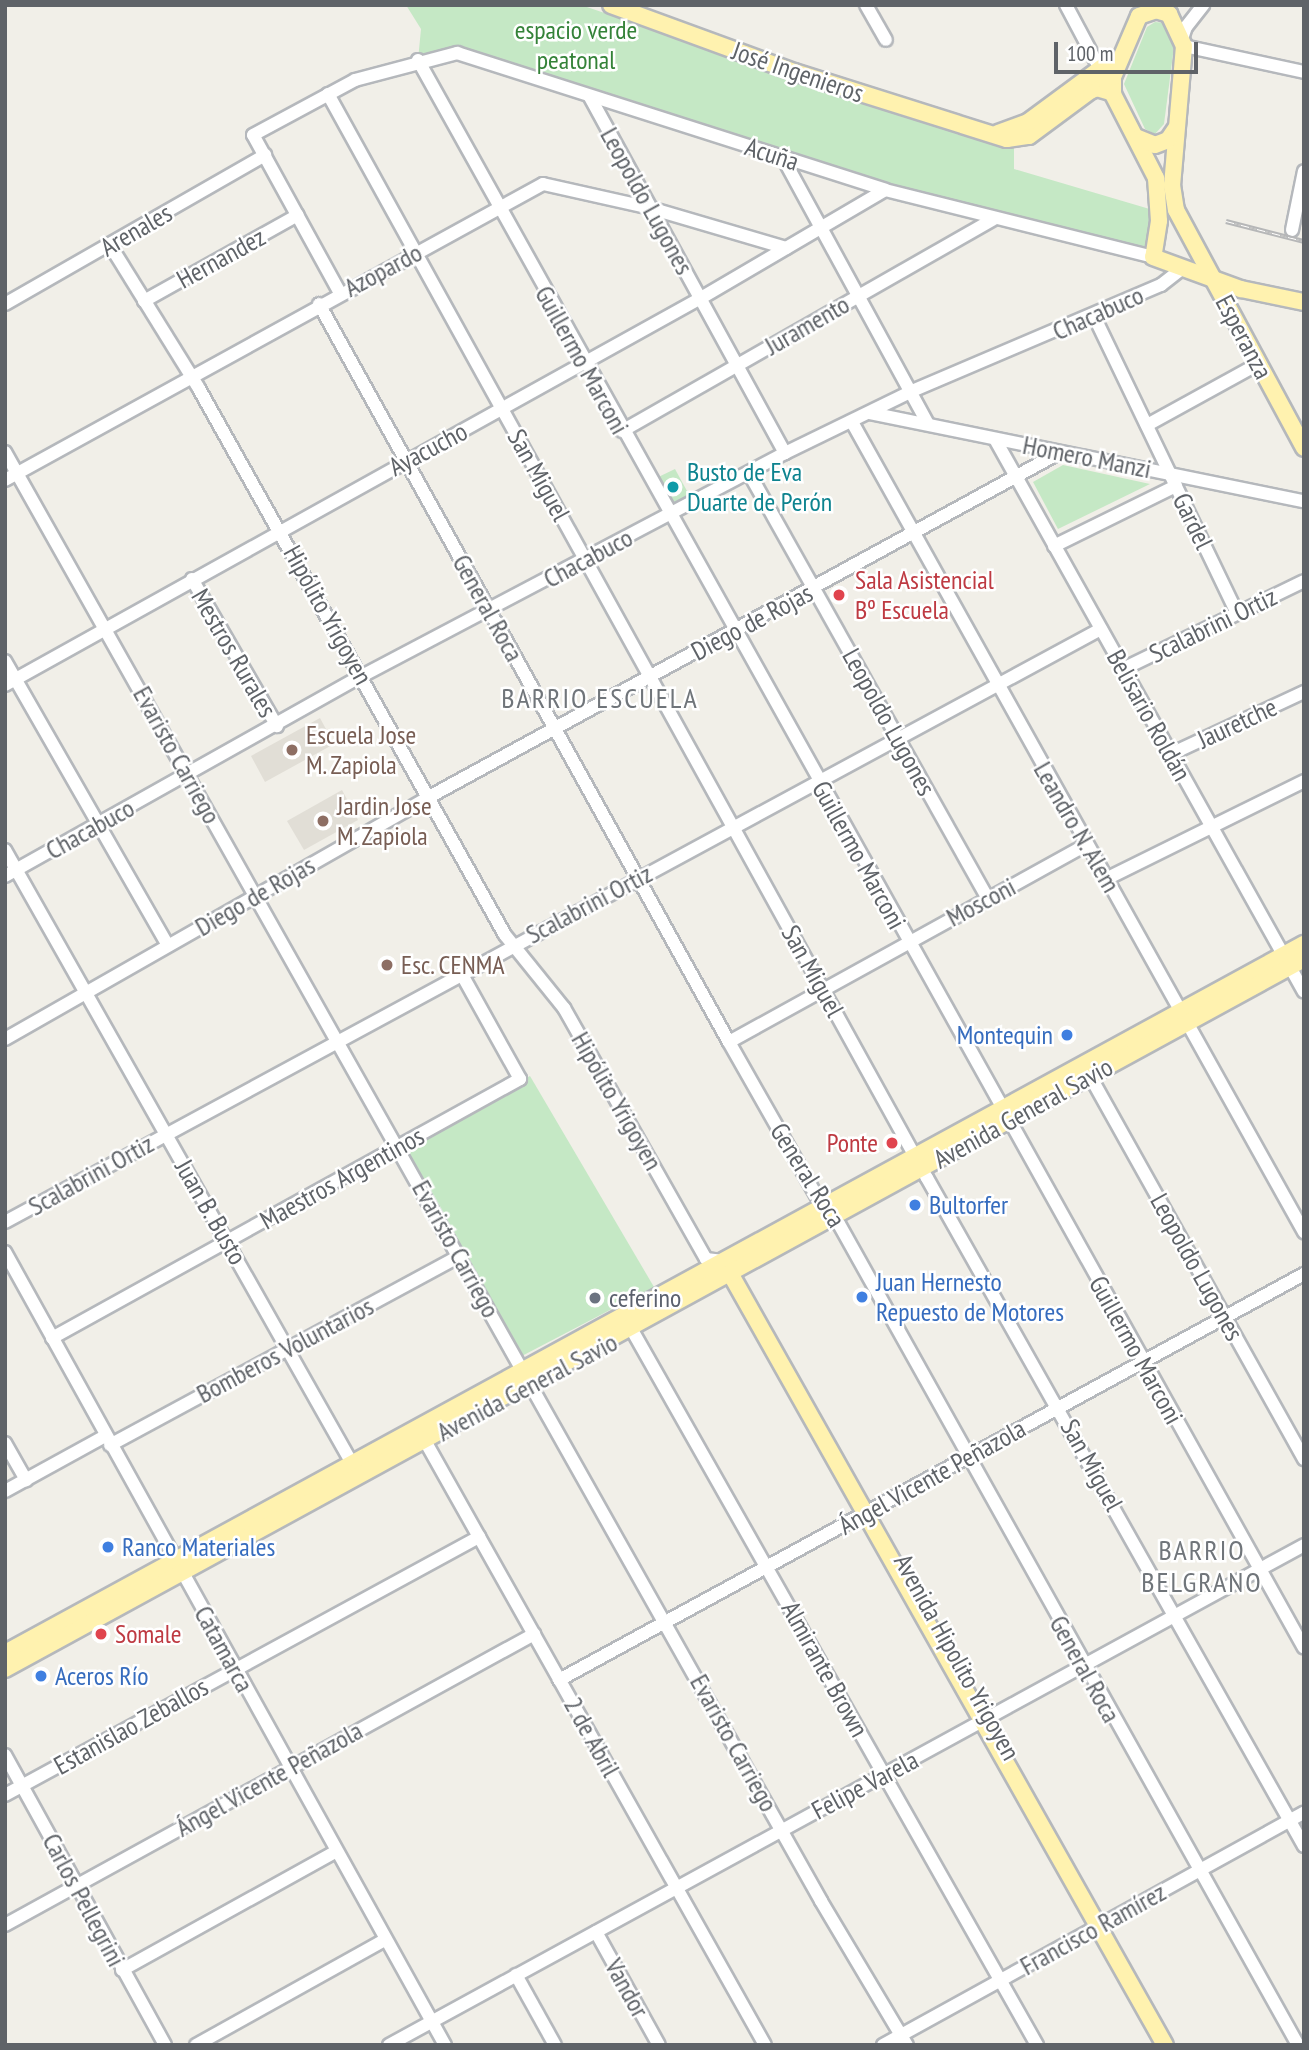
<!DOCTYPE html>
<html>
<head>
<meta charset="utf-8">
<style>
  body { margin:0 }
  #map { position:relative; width:1309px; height:2050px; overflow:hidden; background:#f1efe8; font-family:"PT Sans Narrow",sans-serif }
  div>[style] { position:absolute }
  .education>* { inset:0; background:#e1ded6 }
  .green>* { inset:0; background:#c5e8c5 }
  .roads { filter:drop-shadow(2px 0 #b5b8bc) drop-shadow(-2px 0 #b5b8bc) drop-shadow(0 2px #b5b8bc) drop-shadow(0 -2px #b5b8bc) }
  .minor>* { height:12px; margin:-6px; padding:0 6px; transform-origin:6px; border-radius:6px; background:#fff }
  .major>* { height:16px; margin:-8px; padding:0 8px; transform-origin:8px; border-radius:8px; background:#fff2af }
  .rail>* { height:5px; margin-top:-2.5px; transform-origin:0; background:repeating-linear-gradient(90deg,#fff 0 8px,#b6b7b8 0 16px); box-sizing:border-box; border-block:2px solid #b6b7b8 }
  .dots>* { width:19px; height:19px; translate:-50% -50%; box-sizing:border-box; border:4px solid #fff; border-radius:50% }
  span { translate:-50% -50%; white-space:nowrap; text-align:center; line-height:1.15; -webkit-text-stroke:5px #fff; paint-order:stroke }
  .park-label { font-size:26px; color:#348238 }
  .street-label { font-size:26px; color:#5f6368 }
  .culture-label { font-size:26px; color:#0d838f }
  .left { translate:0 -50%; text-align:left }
  .health-label { font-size:26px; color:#be3a42 }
  .right { translate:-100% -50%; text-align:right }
  .education-label { font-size:26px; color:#785e54 }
  .shop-label { font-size:26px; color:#366cbe }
  .worship-label { font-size:26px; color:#5b616d }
  .neighbourhood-label { font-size:28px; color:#70757a; letter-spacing:2px }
  .frame { position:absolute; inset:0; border:7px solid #5f6368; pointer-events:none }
  .scale { position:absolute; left:1054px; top:42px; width:144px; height:32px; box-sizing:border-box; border:4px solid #5f6368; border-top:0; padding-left:9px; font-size:21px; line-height:24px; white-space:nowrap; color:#5f6368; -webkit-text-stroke:5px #fff; paint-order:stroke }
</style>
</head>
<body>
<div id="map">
  <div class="education">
    <div style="clip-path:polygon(320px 718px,334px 744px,265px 782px,251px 756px)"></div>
    <div style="clip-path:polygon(342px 790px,358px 820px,304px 850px,287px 821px)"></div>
  </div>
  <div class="green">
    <div style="clip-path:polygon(406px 5px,581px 5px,981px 141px,1014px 148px,1014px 169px,1153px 210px,1149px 253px,869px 180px,467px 54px,418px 60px,421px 29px)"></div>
    <div style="clip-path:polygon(1155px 22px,1166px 23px,1175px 39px,1164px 124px,1155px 134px,1145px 129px,1124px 84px,1147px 27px)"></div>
    <div style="clip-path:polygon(1063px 465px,1150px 484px,1058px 529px,1033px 482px)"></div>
    <div style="clip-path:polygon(675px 469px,693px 502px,668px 515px,650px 481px)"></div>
    <div style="clip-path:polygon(530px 1076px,654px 1287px,518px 1358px,399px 1147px)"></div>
  </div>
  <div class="roads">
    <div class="minor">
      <div style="left:866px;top:5px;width:40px;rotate:60.3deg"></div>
      <div style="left:1066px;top:5px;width:72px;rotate:62deg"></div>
      <div style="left:1182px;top:39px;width:13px;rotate:-72deg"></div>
      <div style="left:1186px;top:27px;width:28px;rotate:-52deg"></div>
      <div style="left:1184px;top:46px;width:123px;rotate:12.2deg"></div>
      <div style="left:418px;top:60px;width:1818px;rotate:60.84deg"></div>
      <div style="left:328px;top:94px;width:1238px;rotate:61.08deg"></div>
      <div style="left:927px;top:1178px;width:767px;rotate:60.56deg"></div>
      <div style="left:590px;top:97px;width:406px;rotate:61.3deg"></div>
      <div style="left:783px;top:158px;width:303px;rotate:61.4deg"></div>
      <div style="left:1292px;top:230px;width:60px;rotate:-78.5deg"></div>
      <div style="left:110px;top:245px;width:167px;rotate:58.2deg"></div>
      <div style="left:198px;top:387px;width:628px;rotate:60.74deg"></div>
      <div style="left:505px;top:935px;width:94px;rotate:51.1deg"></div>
      <div style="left:564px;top:1008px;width:288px;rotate:60.5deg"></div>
      <div style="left:706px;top:1259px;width:17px;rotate:7deg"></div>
      <div style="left:340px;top:293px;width:180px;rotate:-118.8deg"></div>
      <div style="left:253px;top:135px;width:116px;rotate:-28.3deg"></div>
      <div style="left:355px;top:80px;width:106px;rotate:-14.8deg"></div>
      <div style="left:457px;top:53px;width:449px;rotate:17.7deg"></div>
      <div style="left:885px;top:190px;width:276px;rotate:14deg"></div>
      <div style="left:144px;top:301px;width:176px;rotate:-29.2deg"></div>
      <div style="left:5px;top:304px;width:300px;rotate:-29.8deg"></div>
      <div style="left:319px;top:304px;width:844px;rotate:60.95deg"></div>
      <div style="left:729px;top:1042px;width:189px;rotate:60.4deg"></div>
      <div style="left:822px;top:1206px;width:25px;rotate:47deg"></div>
      <div style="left:839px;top:1224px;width:941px;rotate:60.79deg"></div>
      <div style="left:1094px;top:316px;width:330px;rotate:64.3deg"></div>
      <div style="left:870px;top:413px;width:443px;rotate:11.5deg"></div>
      <div style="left:852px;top:422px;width:928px;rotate:60.84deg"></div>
      <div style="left:1147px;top:425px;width:127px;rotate:-28.8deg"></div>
      <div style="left:622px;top:431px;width:427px;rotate:-29.7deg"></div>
      <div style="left:995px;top:439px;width:633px;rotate:60.8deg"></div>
      <div style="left:5px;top:452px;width:1663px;rotate:60.61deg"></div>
      <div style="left:821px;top:1901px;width:168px;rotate:59.2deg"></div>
      <div style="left:749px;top:473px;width:488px;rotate:60.7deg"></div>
      <div style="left:5px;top:480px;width:614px;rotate:-28.82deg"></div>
      <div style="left:543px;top:184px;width:110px;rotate:12.6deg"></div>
      <div style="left:650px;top:208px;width:142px;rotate:16.4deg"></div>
      <div style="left:1054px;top:546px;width:136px;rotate:-26.2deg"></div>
      <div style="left:192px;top:579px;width:170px;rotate:60deg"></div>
      <div style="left:5px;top:661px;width:328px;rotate:60.2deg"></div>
      <div style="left:1123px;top:669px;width:201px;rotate:-25.9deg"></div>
      <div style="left:5px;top:685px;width:796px;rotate:-29.08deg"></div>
      <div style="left:701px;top:298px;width:213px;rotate:-30.4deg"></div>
      <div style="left:1171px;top:754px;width:147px;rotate:-25deg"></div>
      <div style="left:5px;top:850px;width:707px;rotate:60.5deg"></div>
      <div style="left:5px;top:876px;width:409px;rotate:-29.3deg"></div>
      <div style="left:362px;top:676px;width:478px;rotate:-27.8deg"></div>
      <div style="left:785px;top:453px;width:141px;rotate:-26deg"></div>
      <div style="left:912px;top:391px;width:271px;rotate:-23.1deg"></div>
      <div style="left:1161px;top:285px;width:28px;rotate:-38deg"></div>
      <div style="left:1106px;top:879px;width:221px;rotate:-26.3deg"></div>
      <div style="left:5px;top:1039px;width:488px;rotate:-29.7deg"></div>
      <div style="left:429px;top:797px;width:718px;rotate:-28.64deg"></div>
      <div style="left:729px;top:1042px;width:409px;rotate:-28.9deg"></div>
      <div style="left:1090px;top:1076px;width:439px;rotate:60.8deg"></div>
      <div style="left:5px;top:1222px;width:1246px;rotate:-28.42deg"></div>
      <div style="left:5px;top:1252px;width:907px;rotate:60.98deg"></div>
      <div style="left:632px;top:1330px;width:822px;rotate:60.47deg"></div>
      <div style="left:52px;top:1338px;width:535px;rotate:-28.96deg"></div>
      <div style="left:520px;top:1079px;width:121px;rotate:-119.1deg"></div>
      <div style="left:420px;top:1432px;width:703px;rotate:60.63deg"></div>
      <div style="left:5px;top:1443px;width:43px;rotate:60.4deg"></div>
      <div style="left:110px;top:1445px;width:398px;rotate:-28.4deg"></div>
      <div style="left:5px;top:1491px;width:114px;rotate:-28.8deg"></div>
      <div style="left:559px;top:1680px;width:848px;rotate:-28.59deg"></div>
      <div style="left:5px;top:1755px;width:331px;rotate:61.1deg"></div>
      <div style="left:5px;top:1795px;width:540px;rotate:-28.56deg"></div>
      <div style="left:5px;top:1925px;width:604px;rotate:-28.81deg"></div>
      <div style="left:596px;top:1932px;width:129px;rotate:60.9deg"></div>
      <div style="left:122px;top:1970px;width:244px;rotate:-29deg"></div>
      <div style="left:516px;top:1975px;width:80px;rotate:60.9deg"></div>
      <div style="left:196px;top:2045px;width:216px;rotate:-29.1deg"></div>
      <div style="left:389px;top:2045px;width:1043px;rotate:-28.65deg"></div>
      <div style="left:883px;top:2045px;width:481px;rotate:-28.9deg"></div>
    </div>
    <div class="major">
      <div style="left:611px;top:5px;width:195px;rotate:20.1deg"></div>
      <div style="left:794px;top:72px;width:223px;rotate:17.5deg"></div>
      <div style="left:1007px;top:139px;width:22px;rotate:-8deg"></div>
      <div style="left:1029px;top:136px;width:76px;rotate:-36.4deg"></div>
      <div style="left:1090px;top:91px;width:8px;rotate:-23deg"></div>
      <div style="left:1097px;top:88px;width:17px;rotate:17deg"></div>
      <div style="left:1100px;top:69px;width:123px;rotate:62.8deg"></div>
      <div style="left:1156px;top:178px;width:43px;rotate:86deg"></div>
      <div style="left:1159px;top:221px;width:36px;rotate:99deg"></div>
      <div style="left:1153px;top:257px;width:94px;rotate:20deg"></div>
      <div style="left:1241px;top:289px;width:64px;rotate:11.7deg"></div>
      <div style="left:1113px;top:93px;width:16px;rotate:-90deg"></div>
      <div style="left:1113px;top:77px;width:66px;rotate:-66.9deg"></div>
      <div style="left:1139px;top:16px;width:18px;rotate:-19deg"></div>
      <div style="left:1156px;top:10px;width:14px;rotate:17deg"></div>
      <div style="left:1169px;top:14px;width:35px;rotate:65deg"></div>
      <div style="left:1184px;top:46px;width:140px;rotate:94.9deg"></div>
      <div style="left:1172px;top:185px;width:25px;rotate:81deg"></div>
      <div style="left:1176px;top:210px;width:270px;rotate:61.7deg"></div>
      <div style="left:998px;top:133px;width:32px;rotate:-20deg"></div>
      <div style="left:1028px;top:122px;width:99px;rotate:-36.4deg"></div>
      <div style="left:1138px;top:138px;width:18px;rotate:22deg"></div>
      <div style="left:1155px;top:145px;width:14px;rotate:-21deg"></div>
      <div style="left:1168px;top:140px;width:14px;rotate:-56deg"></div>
      <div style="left:726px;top:1266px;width:894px;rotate:60.6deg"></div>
      <div style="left:5px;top:1653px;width:1480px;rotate:-28.63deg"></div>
      <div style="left:5px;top:1669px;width:1480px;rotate:-28.66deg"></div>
    </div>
  </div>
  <div class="rail">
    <div style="left:1226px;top:221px;width:81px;rotate:14.4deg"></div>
  </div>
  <div class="dots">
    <div style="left:673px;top:487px;background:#0f9aa8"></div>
    <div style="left:839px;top:595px;background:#e0444e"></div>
    <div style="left:292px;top:750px;background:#8d6e63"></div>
    <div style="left:323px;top:821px;background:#8d6e63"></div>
    <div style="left:387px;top:965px;background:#8d6e63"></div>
    <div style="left:1067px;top:1035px;background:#3f7fe0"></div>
    <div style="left:892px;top:1143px;background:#e0444e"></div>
    <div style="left:915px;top:1205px;background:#3f7fe0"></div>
    <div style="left:862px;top:1297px;background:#3f7fe0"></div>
    <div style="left:595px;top:1298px;background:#6b7280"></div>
    <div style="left:108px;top:1547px;background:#3f7fe0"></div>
    <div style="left:101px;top:1634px;background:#e0444e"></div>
    <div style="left:41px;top:1676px;background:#3f7fe0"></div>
  </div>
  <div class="park-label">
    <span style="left:576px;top:45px">espacio verde<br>peatonal</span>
  </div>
  <div class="street-label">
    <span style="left:798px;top:72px;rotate:19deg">José Ingenieros</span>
    <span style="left:772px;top:154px;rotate:18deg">Acuña</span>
    <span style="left:647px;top:201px;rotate:61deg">Leopoldo Lugones</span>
    <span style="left:136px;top:230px;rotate:-30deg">Arenales</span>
    <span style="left:221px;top:258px;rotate:-29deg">Hernandez</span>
    <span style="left:383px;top:270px;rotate:-28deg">Azopardo</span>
    <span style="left:1098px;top:313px;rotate:-24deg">Chacabuco</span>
    <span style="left:807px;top:325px;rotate:-30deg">Juramento</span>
    <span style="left:1244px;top:337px;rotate:62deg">Esperanza</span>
    <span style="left:582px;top:360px;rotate:61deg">Guillermo Marconi</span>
    <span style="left:428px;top:449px;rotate:-28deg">Ayacucho</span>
    <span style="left:1087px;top:457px;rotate:11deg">Homero Manzi</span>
    <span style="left:539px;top:475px;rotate:61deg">San Miguel</span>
    <span style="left:1193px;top:521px;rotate:64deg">Gardel</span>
    <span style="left:588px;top:558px;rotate:-28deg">Chacabuco</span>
    <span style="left:488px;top:608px;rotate:61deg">General Roca</span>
    <span style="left:328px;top:615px;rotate:61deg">Hipólito Yrigoyen</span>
    <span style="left:752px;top:622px;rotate:-28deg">Diego de Rojas</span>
    <span style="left:1213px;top:625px;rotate:-26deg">Scalabrini Ortiz</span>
    <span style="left:234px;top:653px;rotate:60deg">Mestros Rurales</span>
    <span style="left:1149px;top:715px;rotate:61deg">Belisario Roldán</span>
    <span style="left:889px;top:722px;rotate:61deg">Leopoldo Lugones</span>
    <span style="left:1237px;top:723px;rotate:-25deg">Jauretche</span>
    <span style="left:177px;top:755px;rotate:61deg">Evaristo Carriego</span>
    <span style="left:1077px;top:827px;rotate:60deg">Leandro N. Alem</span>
    <span style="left:90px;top:829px;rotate:-29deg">Chacabuco</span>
    <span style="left:859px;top:855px;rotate:61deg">Guillermo Marconi</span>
    <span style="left:255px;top:896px;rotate:-30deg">Diego de Rojas</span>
    <span style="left:981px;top:902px;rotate:-28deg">Mosconi</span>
    <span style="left:589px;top:904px;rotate:-28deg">Scalabrini Ortiz</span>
    <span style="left:813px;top:971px;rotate:61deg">San Miguel</span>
    <span style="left:617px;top:1101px;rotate:60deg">Hipólito Yrigoyen</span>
    <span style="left:1023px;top:1113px;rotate:-29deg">Avenida General Savio</span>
    <span style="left:91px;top:1175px;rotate:-29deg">Scalabrini Ortiz</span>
    <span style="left:808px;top:1175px;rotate:58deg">General Roca</span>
    <span style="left:342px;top:1178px;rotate:-29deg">Maestros Argentinos</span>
    <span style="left:211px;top:1212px;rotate:60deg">Juan B. Busto</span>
    <span style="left:456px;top:1249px;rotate:61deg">Evaristo Carriego</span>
    <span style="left:1197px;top:1267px;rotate:61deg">Leopoldo Lugones</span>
    <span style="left:285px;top:1350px;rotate:-28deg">Bomberos Voluntarios</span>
    <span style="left:1136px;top:1350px;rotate:61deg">Guillermo Marconi</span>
    <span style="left:527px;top:1387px;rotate:-28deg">Avenida General Savio</span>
    <span style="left:1092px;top:1465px;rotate:61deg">San Miguel</span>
    <span style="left:932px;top:1477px;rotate:-29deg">Ángel Vicente Peñazola</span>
    <span style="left:224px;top:1649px;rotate:61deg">Catamarca</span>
    <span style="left:957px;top:1657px;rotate:61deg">Avenida Hipolito Yrigoyen</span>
    <span style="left:825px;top:1669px;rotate:61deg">Almirante Brown</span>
    <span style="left:1085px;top:1669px;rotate:61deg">General Roca</span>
    <span style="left:131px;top:1726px;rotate:-29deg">Estanislao Zeballos</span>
    <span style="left:592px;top:1737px;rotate:61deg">2 de Abril</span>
    <span style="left:734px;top:1743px;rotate:61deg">Evaristo Carriego</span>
    <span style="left:269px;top:1779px;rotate:-29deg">Ángel Vicente Peñazola</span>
    <span style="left:865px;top:1785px;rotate:-28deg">Felipe Varela</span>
    <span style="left:84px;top:1900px;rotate:62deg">Carlos Pellegrini</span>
    <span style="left:1093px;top:1929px;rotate:-29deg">Francisco Ramírez</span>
    <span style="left:627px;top:1988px;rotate:61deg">Vandor</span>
  </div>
  <div class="culture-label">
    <span class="left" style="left:687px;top:487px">Busto de Eva<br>Duarte de Perón</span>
  </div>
  <div class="health-label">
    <span class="left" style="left:855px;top:595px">Sala Asistencial<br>Bº Escuela</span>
    <span class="right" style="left:878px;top:1143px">Ponte</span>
    <span class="left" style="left:115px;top:1634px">Somale</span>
  </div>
  <div class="education-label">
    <span class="left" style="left:306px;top:750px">Escuela Jose<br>M. Zapiola</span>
    <span class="left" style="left:337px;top:821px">Jardin Jose<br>M. Zapiola</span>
    <span class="left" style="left:401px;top:965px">Esc. CENMA</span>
  </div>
  <div class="shop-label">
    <span class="right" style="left:1053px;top:1035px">Montequin</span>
    <span class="left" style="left:929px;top:1205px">Bultorfer</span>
    <span class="left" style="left:876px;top:1297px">Juan Hernesto<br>Repuesto de Motores</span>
    <span class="left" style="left:122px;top:1547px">Ranco Materiales</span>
    <span class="left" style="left:55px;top:1676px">Aceros Río</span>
  </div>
  <div class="worship-label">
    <span class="left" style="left:609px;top:1298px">ceferino</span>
  </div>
  <div class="neighbourhood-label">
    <span style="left:600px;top:698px">BARRIO ESCUELA</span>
    <span style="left:1202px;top:1566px">BARRIO<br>BELGRANO</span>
  </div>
  <div class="frame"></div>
  <div class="scale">100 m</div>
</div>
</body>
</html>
